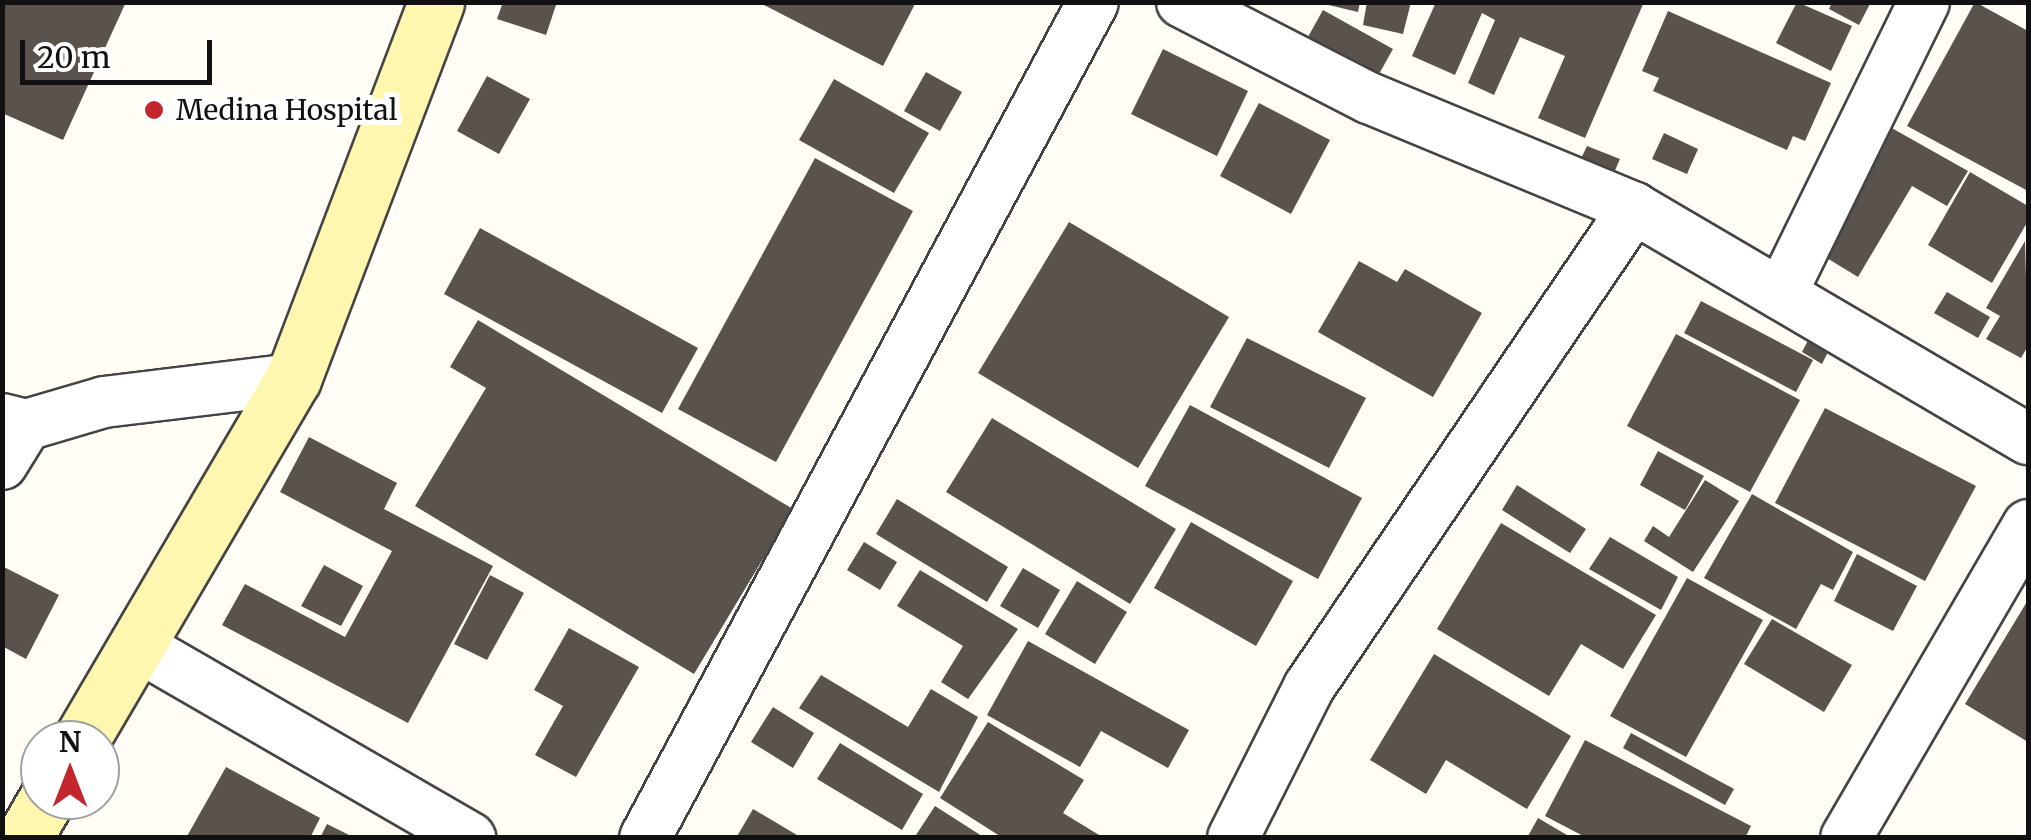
<!DOCTYPE html>
<html>
<head>
<meta charset="utf-8">
<style>
  body { margin:0 }
  #map { position:relative; width:2031px; height:840px; overflow:hidden; background:#fffdf5; font-family:Merriweather,serif }
  div>[style] { position:absolute }
  .building>* { inset:0; background:#5a524d }
  .roads { filter:drop-shadow(2px 0 #444) drop-shadow(-2px 0 #444) drop-shadow(0 2px #444) drop-shadow(0 -2px #444) }
  .street>* { height:50px; margin:-25px; padding:0 25px; transform-origin:25px; border-radius:25px; background:#fff }
  .secondary>* { height:55px; margin:-27.5px; padding:0 27.5px; transform-origin:27.5px; border-radius:27.5px; background:#fff6b0 }
  .dots>* { width:28px; height:28px; translate:-50% -50%; box-sizing:border-box; border:5px solid #fff; border-radius:50% }
  span { translate:-50% -50%; white-space:nowrap; text-align:center; line-height:1.15; -webkit-text-stroke:10px #fff; paint-order:stroke }
  .poi-label { font-size:28px; color:#111 }
  .left { translate:0 -50%; text-align:left }
  .frame { position:absolute; inset:0; border:5px solid #111; pointer-events:none }
  .north { position:absolute; left:20px; top:720px; width:100px; height:100px; box-sizing:border-box; background:#fff; border:2px solid #a0a0a0; border-radius:50%; rotate:0deg; font-size:28px; font-weight:700; line-height:40px; text-align:center; color:#111 }
  .north::after { content:''; display:block; margin:auto; width:35px; height:45px; background:#c4262e; clip-path:polygon(50% 0,100% 100%,50% 72%,0 100%) }
  .scale { position:absolute; left:20px; top:40px; width:192px; height:45px; box-sizing:border-box; border:5px solid #111; border-top:0; padding-left:12px; font-size:30px; line-height:35px; white-space:nowrap; color:#111; -webkit-text-stroke:8px #fff; paint-order:stroke }
</style>
</head>
<body>
<div id="map">
  <div class="building">
    <div style="clip-path:polygon(2px 2px,126px 2px,63px 140px,2px 113px)"></div>
    <div style="clip-path:polygon(503px 2px,557px 2px,546px 35px,497px 19px)"></div>
    <div style="clip-path:polygon(758px 2px,916px 2px,883px 66px)"></div>
    <div style="clip-path:polygon(1316px 2px,1360px 2px,1358px 12px)"></div>
    <div style="clip-path:polygon(1367px 2px,1411px 2px,1403px 34px,1363px 25px)"></div>
    <div style="clip-path:polygon(1436px 2px,1644px 2px,1585px 138px,1538px 118px,1565px 56px,1520px 37px,1494px 95px,1468px 83px,1495px 20px,1482px 13px,1455px 75px,1412px 56px)"></div>
    <div style="clip-path:polygon(1797px 2px,1852px 26px,1831px 71px,1776px 43px)"></div>
    <div style="clip-path:polygon(1832px 2px,1871px 2px,1859px 25px,1829px 9px)"></div>
    <div style="clip-path:polygon(1975px 2px,2028px 31px,2028px 191px,1907px 126px)"></div>
    <div style="clip-path:polygon(1323px 10px,1393px 49px,1374px 83px,1304px 44px)"></div>
    <div style="clip-path:polygon(1668px 11px,1831px 83px,1805px 141px,1793px 136px,1787px 150px,1653px 91px,1659px 78px,1642px 71px)"></div>
    <div style="clip-path:polygon(1163px 49px,1248px 91px,1217px 156px,1131px 114px)"></div>
    <div style="clip-path:polygon(926px 72px,962px 92px,940px 131px,904px 111px)"></div>
    <div style="clip-path:polygon(487px 76px,530px 99px,499px 154px,457px 131px)"></div>
    <div style="clip-path:polygon(834px 79px,929px 133px,894px 193px,799px 140px)"></div>
    <div style="clip-path:polygon(1259px 103px,1330px 140px,1291px 214px,1220px 176px)"></div>
    <div style="clip-path:polygon(1890px 127px,1968px 171px,1947px 206px,1912px 186px,1858px 277px,1817px 252px)"></div>
    <div style="clip-path:polygon(1664px 133px,1698px 149px,1687px 174px,1652px 159px)"></div>
    <div style="clip-path:polygon(1587px 146px,1620px 159px,1609px 184px,1576px 169px)"></div>
    <div style="clip-path:polygon(815px 158px,913px 211px,776px 462px,678px 409px)"></div>
    <div style="clip-path:polygon(1970px 172px,2028px 206px,2028px 221px,1992px 283px,1928px 245px)"></div>
    <div style="clip-path:polygon(1069px 222px,1229px 317px,1138px 468px,978px 373px)"></div>
    <div style="clip-path:polygon(480px 228px,698px 348px,662px 413px,444px 294px)"></div>
    <div style="clip-path:polygon(2025px 241px,2028px 346px,2021px 358px,1986px 339px,2000px 316px,1986px 308px)"></div>
    <div style="clip-path:polygon(1359px 261px,1397px 282px,1405px 269px,1482px 313px,1433px 397px,1318px 332px)"></div>
    <div style="clip-path:polygon(1947px 292px,1990px 317px,1978px 338px,1934px 313px)"></div>
    <div style="clip-path:polygon(1701px 301px,1813px 360px,1796px 392px,1684px 333px)"></div>
    <div style="clip-path:polygon(478px 320px,793px 509px,694px 674px,415px 506px,486px 388px,450px 367px)"></div>
    <div style="clip-path:polygon(1816px 325px,1836px 336px,1822px 364px,1802px 352px)"></div>
    <div style="clip-path:polygon(1676px 334px,1800px 400px,1750px 492px,1627px 426px)"></div>
    <div style="clip-path:polygon(1247px 338px,1366px 398px,1329px 468px,1210px 407px)"></div>
    <div style="clip-path:polygon(1190px 405px,1362px 498px,1318px 579px,1145px 486px)"></div>
    <div style="clip-path:polygon(1825px 408px,1976px 486px,1925px 581px,1775px 503px)"></div>
    <div style="clip-path:polygon(992px 418px,1176px 529px,1130px 604px,946px 492px)"></div>
    <div style="clip-path:polygon(309px 437px,397px 483px,384px 509px,493px 566px,408px 723px,222px 625px,245px 584px,345px 637px,392px 551px,280px 492px)"></div>
    <div style="clip-path:polygon(1658px 451px,1704px 476px,1685px 510px,1640px 485px)"></div>
    <div style="clip-path:polygon(1705px 480px,1739px 501px,1693px 572px,1644px 541px,1653px 526px,1669px 537px)"></div>
    <div style="clip-path:polygon(1517px 485px,1586px 529px,1570px 553px,1502px 510px)"></div>
    <div style="clip-path:polygon(1752px 494px,1853px 552px,1833px 590px,1821px 584px,1796px 629px,1704px 578px)"></div>
    <div style="clip-path:polygon(897px 499px,1008px 567px,987px 602px,876px 534px)"></div>
    <div style="clip-path:polygon(1191px 522px,1293px 581px,1256px 646px,1154px 588px)"></div>
    <div style="clip-path:polygon(1501px 523px,1656px 615px,1623px 669px,1581px 644px,1549px 696px,1437px 629px)"></div>
    <div style="clip-path:polygon(1610px 537px,1678px 577px,1661px 610px,1589px 569px)"></div>
    <div style="clip-path:polygon(864px 542px,897px 562px,880px 590px,847px 570px)"></div>
    <div style="clip-path:polygon(1857px 554px,1917px 586px,1893px 631px,1834px 601px)"></div>
    <div style="clip-path:polygon(324px 565px,363px 586px,341px 626px,301px 606px)"></div>
    <div style="clip-path:polygon(2px 566px,59px 595px,26px 659px,2px 646px)"></div>
    <div style="clip-path:polygon(1023px 568px,1060px 590px,1038px 628px,1000px 606px)"></div>
    <div style="clip-path:polygon(920px 570px,1018px 629px,968px 699px,941px 682px,963px 646px,897px 606px)"></div>
    <div style="clip-path:polygon(490px 575px,524px 593px,487px 660px,454px 644px)"></div>
    <div style="clip-path:polygon(1687px 578px,1763px 620px,1686px 757px,1610px 716px)"></div>
    <div style="clip-path:polygon(1077px 581px,1127px 612px,1095px 664px,1045px 634px)"></div>
    <div style="clip-path:polygon(2028px 600px,2028px 742px,1965px 704px)"></div>
    <div style="clip-path:polygon(1772px 619px,1852px 665px,1824px 712px,1744px 664px)"></div>
    <div style="clip-path:polygon(569px 628px,639px 667px,576px 777px,535px 755px,563px 706px,534px 690px)"></div>
    <div style="clip-path:polygon(1028px 641px,1189px 730px,1168px 768px,1101px 731px,1080px 767px,987px 715px)"></div>
    <div style="clip-path:polygon(1434px 654px,1571px 736px,1527px 809px,1446px 760px,1426px 794px,1370px 760px)"></div>
    <div style="clip-path:polygon(821px 675px,908px 727px,931px 689px,978px 717px,939px 792px,799px 708px)"></div>
    <div style="clip-path:polygon(773px 707px,814px 733px,793px 768px,751px 742px)"></div>
    <div style="clip-path:polygon(988px 722px,1084px 780px,1063px 813px,1104px 838px,1003px 838px,940px 798px)"></div>
    <div style="clip-path:polygon(1631px 733px,1734px 789px,1725px 805px,1623px 748px)"></div>
    <div style="clip-path:polygon(1585px 740px,1751px 826px,1745px 838px,1587px 838px,1545px 816px)"></div>
    <div style="clip-path:polygon(840px 743px,923px 794px,902px 830px,817px 779px)"></div>
    <div style="clip-path:polygon(226px 767px,320px 818px,310px 838px,186px 838px)"></div>
    <div style="clip-path:polygon(935px 806px,985px 838px,914px 838px)"></div>
    <div style="clip-path:polygon(753px 809px,802px 838px,736px 838px)"></div>
    <div style="clip-path:polygon(1538px 818px,1572px 838px,1527px 838px)"></div>
    <div style="clip-path:polygon(327px 824px,355px 838px,320px 838px)"></div>
  </div>
  <div class="roads">
    <div class="street">
      <div style="left:1182px;top:2px;width:210px;rotate:27.2deg"></div>
      <div style="left:1369px;top:98px;width:287px;rotate:22.5deg"></div>
      <div style="left:1634px;top:208px;width:457px;rotate:30.4deg"></div>
      <div style="left:1781px;top:294px;width:325px;rotate:-63.9deg"></div>
      <div style="left:2px;top:419px;width:25px;rotate:14deg"></div>
      <div style="left:26px;top:425px;width:81px;rotate:-16.4deg"></div>
      <div style="left:104px;top:402px;width:190px;rotate:-6.9deg"></div>
      <div style="left:2px;top:464px;width:46px;rotate:-58.4deg"></div>
      <div style="left:136px;top:645px;width:386px;rotate:30deg"></div>
      <div style="left:645px;top:838px;width:948px;rotate:-61.81deg"></div>
      <div style="left:1233px;top:838px;width:169px;rotate:-63.3deg"></div>
      <div style="left:1309px;top:687px;width:579px;rotate:-55.84deg"></div>
      <div style="left:1846px;top:838px;width:362px;rotate:-59.8deg"></div>
    </div>
    <div class="secondary">
      <div style="left:81px;top:740px;width:419px;rotate:-59.6deg"></div>
      <div style="left:293px;top:379px;width:403px;rotate:-69.2deg"></div>
      <div style="left:24px;top:838px;width:44px;rotate:-59.9deg"></div>
    </div>
  </div>
  <div class="dots">
    <div style="left:154px;top:110px;background:#c4262e"></div>
  </div>
  <div class="poi-label">
    <span class="left" style="left:176px;top:110px">Medina Hospital</span>
  </div>
  <div class="frame"></div>
  <div class="north">N</div>
  <div class="scale">20 m</div>
</div>
</body>
</html>
